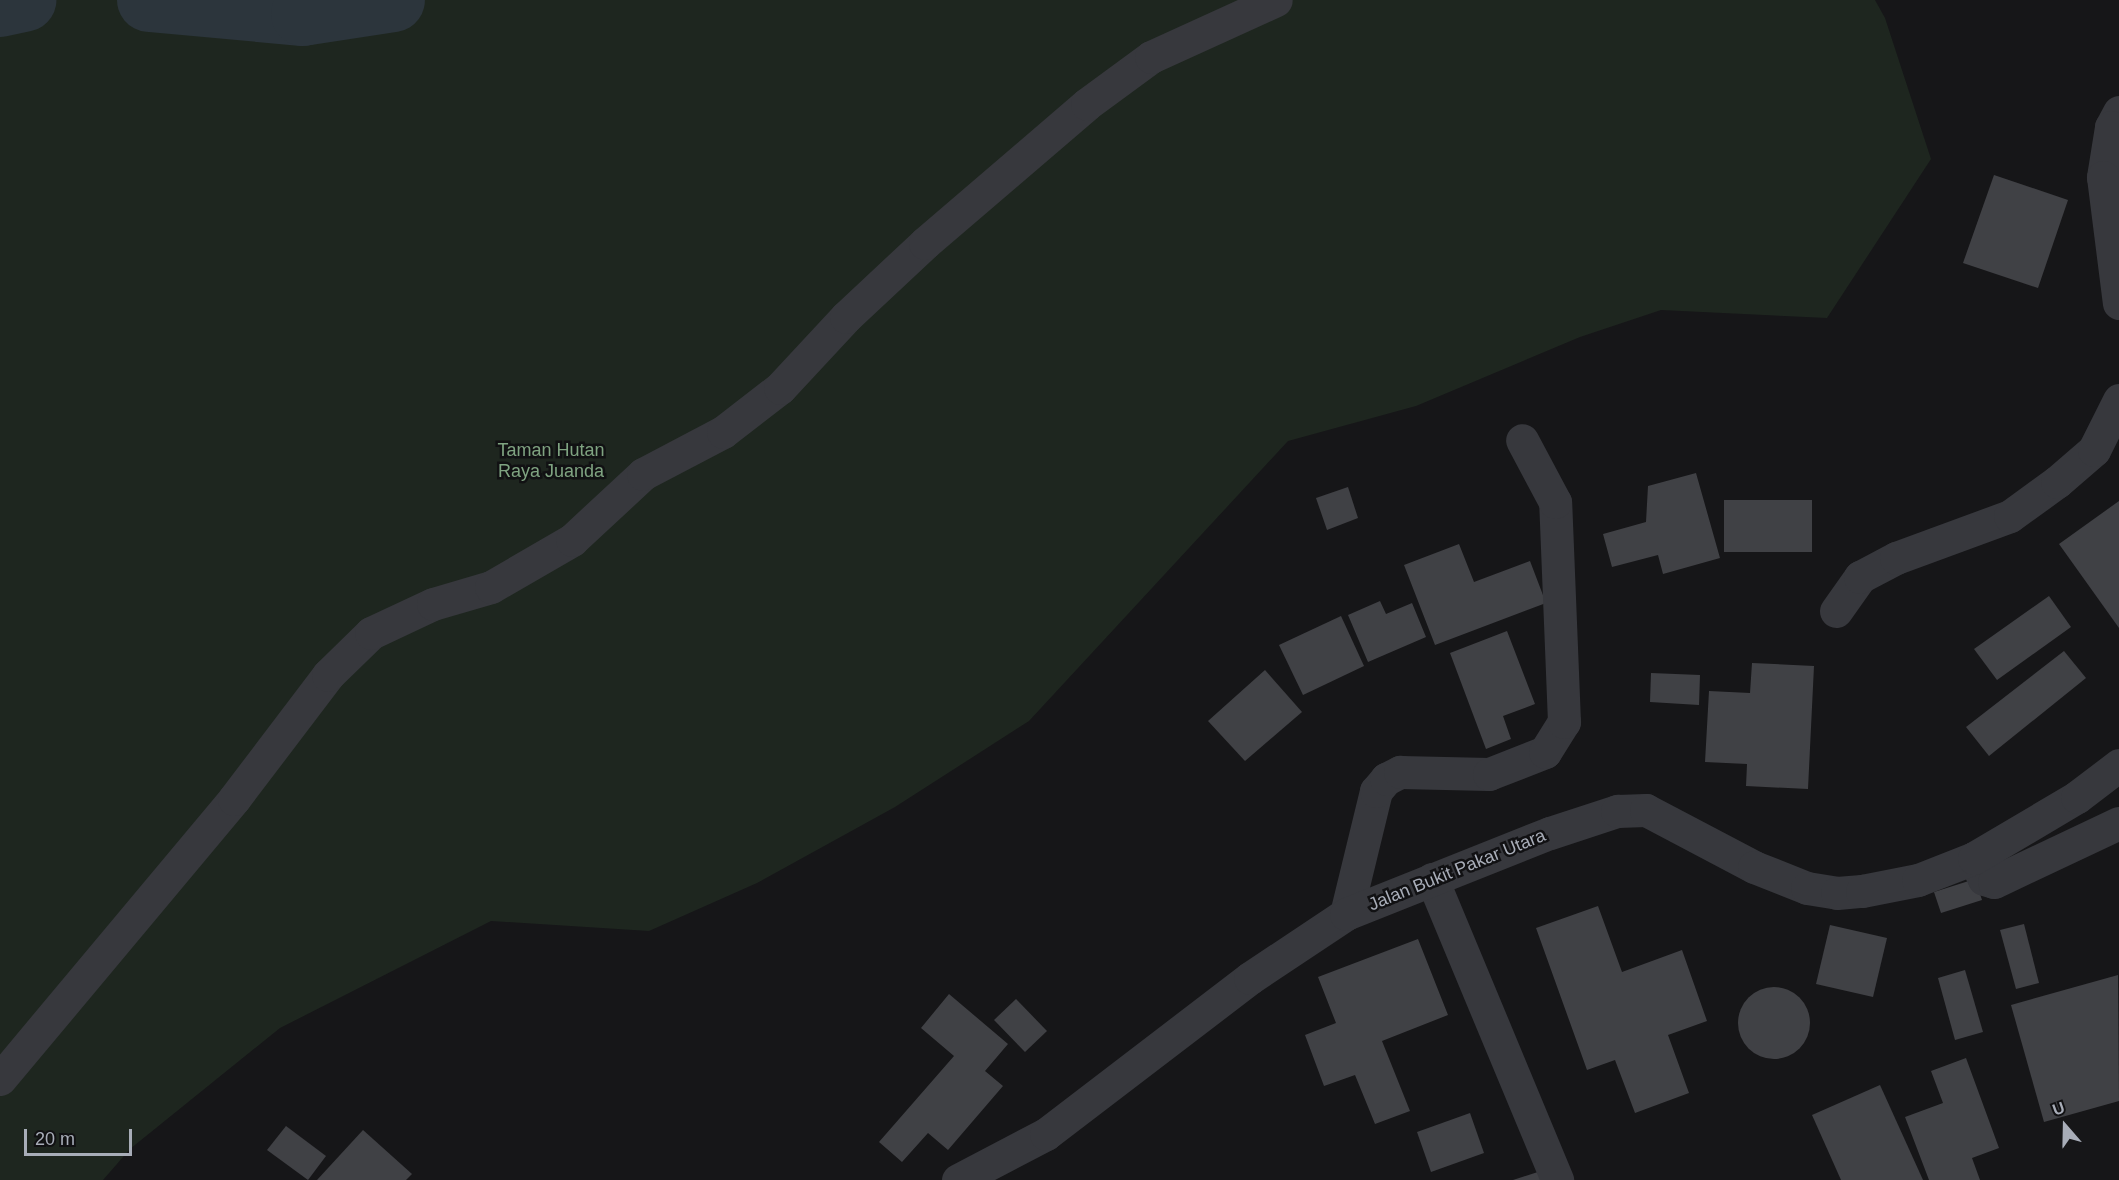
<!DOCTYPE html>
<html>
<head>
<meta charset="utf-8">
<style>
  body { margin:0 }
  #map { position:relative; width:2119px; height:1180px; overflow:hidden; background:#161618; font-family:Arial,sans-serif }
  div>[style] { position:absolute }
  .green>* { inset:0; background:#1e261f }
  .river>* { height:64px; margin:-32px; padding:0 32px; transform-origin:32px; border-radius:32px; background:#2c353c }
  .building>* { inset:0; background:#404145 }
  .round { border-radius:50% }
  .minor>* { height:33px; margin:-16.5px; padding:0 16.5px; transform-origin:16.5px; border-radius:16.5px; background:#37383d }
  span { translate:-50% -50%; white-space:nowrap; text-align:center; line-height:1.15; -webkit-text-stroke:5px #111113; paint-order:stroke }
  .park-label { font-size:18px; color:#7fa381 }
  .street-label { font-size:18px; color:#a8adb8 }
  .north { position:absolute; left:2035px; top:1096px; width:60px; height:60px; -webkit-text-stroke:4px #111113; paint-order:stroke; rotate:340deg; font-size:16px; font-weight:700; line-height:24px; text-align:center; color:#a8adb8 }
  .north::after { content:''; display:block; margin:auto; width:21px; height:27px; background:#a8adb8; clip-path:polygon(50% 0,100% 100%,50% 72%,0 100%) }
  .scale { position:absolute; left:24px; top:1129px; width:108px; height:27px; box-sizing:border-box; border:3px solid #a8adb8; border-top:0; padding-left:8px; font-size:18px; line-height:21px; white-space:nowrap; color:#a8adb8; -webkit-text-stroke:4px #111113; paint-order:stroke }
</style>
</head>
<body>
<div id="map">
  <div class="green">
    <div style="clip-path:polygon(0 0,1875px 0,1885px 18px,1931px 159px,1827px 318px,1661px 310px,1580px 337px,1416px 406px,1288px 441px,1029px 721px,895px 807px,757px 883px,649px 931px,491px 921px,280px 1028px,130px 1149px,103px 1180px,0 1180px)"></div>
  </div>
  <div class="river">
    <div style="left:149px;top:0;width:155px;rotate:5.2deg"></div>
    <div style="left:303px;top:14px;width:91px;rotate:-8.8deg"></div>
    <div style="left:0;top:5px;width:25px;rotate:-12deg"></div>
  </div>
  <div class="building">
    <div style="clip-path:polygon(1994px 175px,2068px 200px,2038px 288px,1963px 263px)"></div>
    <div style="clip-path:polygon(1696px 473px,1720px 558px,1663px 574px,1658px 555px,1612px 567px,1603px 534px,1646px 522px,1648px 486px)"></div>
    <div style="clip-path:polygon(1348px 487px,1358px 518px,1327px 530px,1316px 498px)"></div>
    <div style="clip-path:polygon(1724px 500px,1812px 500px,1812px 552px,1724px 552px)"></div>
    <div style="clip-path:polygon(2119px 501px,2119px 628px,2059px 544px)"></div>
    <div style="clip-path:polygon(1459px 544px,1474px 582px,1530px 561px,1546px 603px,1435px 645px,1404px 565px)"></div>
    <div style="clip-path:polygon(2049px 596px,2071px 627px,1997px 680px,1974px 649px)"></div>
    <div style="clip-path:polygon(1380px 601px,1386px 614px,1412px 603px,1426px 637px,1368px 662px,1348px 615px)"></div>
    <div style="clip-path:polygon(1341px 616px,1364px 666px,1303px 695px,1279px 645px)"></div>
    <div style="clip-path:polygon(1507px 631px,1535px 704px,1503px 716px,1511px 739px,1486px 749px,1450px 653px)"></div>
    <div style="clip-path:polygon(2064px 651px,2086px 678px,1989px 756px,1966px 727px)"></div>
    <div style="clip-path:polygon(1752px 663px,1814px 666px,1808px 789px,1746px 786px,1747px 764px,1705px 762px,1709px 691px,1750px 693px)"></div>
    <div style="clip-path:polygon(1265px 670px,1302px 712px,1245px 761px,1208px 721px)"></div>
    <div style="clip-path:polygon(1651px 673px,1700px 675px,1699px 705px,1650px 702px)"></div>
    <div style="clip-path:polygon(1975px 879px,1982px 900px,1941px 913px,1934px 892px)"></div>
    <div style="clip-path:polygon(1598px 906px,1622px 972px,1682px 950px,1707px 1021px,1668px 1035px,1689px 1093px,1635px 1113px,1615px 1060px,1587px 1070px,1536px 928px)"></div>
    <div style="clip-path:polygon(2024px 924px,2039px 983px,2016px 989px,2000px 930px)"></div>
    <div style="clip-path:polygon(1830px 925px,1887px 938px,1873px 997px,1816px 984px)"></div>
    <div style="clip-path:polygon(1418px 939px,1448px 1015px,1382px 1041px,1410px 1111px,1375px 1124px,1355px 1075px,1324px 1086px,1305px 1035px,1336px 1023px,1318px 977px)"></div>
    <div style="clip-path:polygon(1965px 970px,1983px 1032px,1955px 1040px,1938px 978px)"></div>
    <div style="clip-path:polygon(2118px 975px,2119px 1101px,2044px 1122px,2011px 1005px)"></div>
    <div class="round" style="left:1738px;top:987px;width:72px;height:72px"></div>
    <div style="clip-path:polygon(949px 994px,1008px 1044px,985px 1071px,1003px 1086px,948px 1150px,928px 1133px,902px 1162px,879px 1142px,954px 1056px,921px 1028px)"></div>
    <div style="clip-path:polygon(1016px 999px,1047px 1031px,1025px 1052px,994px 1020px)"></div>
    <div style="clip-path:polygon(1966px 1058px,1999px 1148px,1972px 1158px,1980px 1180px,1929px 1180px,1905px 1117px,1943px 1103px,1931px 1071px)"></div>
    <div style="clip-path:polygon(1880px 1085px,1923px 1180px,1841px 1180px,1812px 1115px)"></div>
    <div style="clip-path:polygon(1470px 1113px,1484px 1153px,1431px 1172px,1417px 1132px)"></div>
    <div style="clip-path:polygon(286px 1126px,326px 1156px,308px 1180px,267px 1150px)"></div>
    <div style="clip-path:polygon(363px 1130px,412px 1174px,406px 1180px,317px 1180px)"></div>
    <div style="clip-path:polygon(1544px 1170px,1547px 1180px,1513px 1180px)"></div>
  </div>
  <div class="minor">
    <div style="left:2119px;top:112px;width:17px;rotate:118deg"></div>
    <div style="left:2111px;top:127px;width:51px;rotate:99.1deg"></div>
    <div style="left:2103px;top:177px;width:127px;rotate:82.8deg"></div>
    <div style="left:1836px;top:611px;width:42px;rotate:-54.8deg"></div>
    <div style="left:1860px;top:577px;width:41px;rotate:-27.8deg"></div>
    <div style="left:1896px;top:558px;width:121px;rotate:-20.2deg"></div>
    <div style="left:2010px;top:516px;width:58px;rotate:-35.9deg"></div>
    <div style="left:2057px;top:482px;width:49px;rotate:-40.9deg"></div>
    <div style="left:2094px;top:450px;width:56px;rotate:-63.4deg"></div>
    <div style="left:1974px;top:858px;width:23px;rotate:65deg"></div>
    <div style="left:1984px;top:879px;width:10px;rotate:17deg"></div>
    <div style="left:1994px;top:882px;width:138px;rotate:-25.3deg"></div>
    <div style="left:1432px;top:879px;width:326px;rotate:67.4deg"></div>
    <div style="left:1346px;top:914px;width:127px;rotate:-76.3deg"></div>
    <div style="left:1376px;top:791px;width:16px;rotate:-50deg"></div>
    <div style="left:1386px;top:779px;width:16px;rotate:-27deg"></div>
    <div style="left:1400px;top:772px;width:89px;rotate:1.3deg"></div>
    <div style="left:1489px;top:774px;width:60px;rotate:-21.4deg"></div>
    <div style="left:1545px;top:752px;width:36px;rotate:-58deg"></div>
    <div style="left:1564px;top:722px;width:220px;rotate:-92.3deg"></div>
    <div style="left:1555px;top:502px;width:70px;rotate:-118deg"></div>
    <div style="left:0;top:1079px;width:365px;rotate:-50.1deg"></div>
    <div style="left:234px;top:799px;width:156px;rotate:-52.8deg"></div>
    <div style="left:328px;top:675px;width:60px;rotate:-44.3deg"></div>
    <div style="left:371px;top:633px;width:68px;rotate:-25.1deg"></div>
    <div style="left:433px;top:604px;width:60px;rotate:-16.3deg"></div>
    <div style="left:491px;top:587px;width:94px;rotate:-30.1deg"></div>
    <div style="left:572px;top:540px;width:97px;rotate:-42.9deg"></div>
    <div style="left:643px;top:474px;width:90px;rotate:-27.7deg"></div>
    <div style="left:723px;top:432px;width:72px;rotate:-37.7deg"></div>
    <div style="left:780px;top:388px;width:97px;rotate:-47.1deg"></div>
    <div style="left:846px;top:317px;width:108px;rotate:-43.1deg"></div>
    <div style="left:925px;top:243px;width:213px;rotate:-40.6deg"></div>
    <div style="left:1087px;top:104px;width:79px;rotate:-36.3deg"></div>
    <div style="left:1151px;top:57px;width:137px;rotate:-24.5deg"></div>
    <div style="left:958px;top:1180px;width:99px;rotate:-27.6deg"></div>
    <div style="left:1046px;top:1134px;width:257px;rotate:-37.4deg"></div>
    <div style="left:1250px;top:978px;width:115px;rotate:-33.7deg"></div>
    <div style="left:1346px;top:914px;width:219px;rotate:-21.7deg"></div>
    <div style="left:1550px;top:833px;width:71px;rotate:-18.2deg"></div>
    <div style="left:1617px;top:811px;width:29px;rotate:-2deg"></div>
    <div style="left:1646px;top:810px;width:122px;rotate:27.8deg"></div>
    <div style="left:1754px;top:867px;width:57px;rotate:21.6deg"></div>
    <div style="left:1807px;top:888px;width:30px;rotate:9deg"></div>
    <div style="left:1837px;top:893px;width:25px;rotate:-5deg"></div>
    <div style="left:1862px;top:891px;width:57px;rotate:-11.1deg"></div>
    <div style="left:1918px;top:880px;width:60px;rotate:-21.4deg"></div>
    <div style="left:1974px;top:858px;width:120px;rotate:-30.6deg"></div>
    <div style="left:2077px;top:797px;width:53px;rotate:-37.3deg"></div>
  </div>
  <div class="park-label">
    <span style="left:551px;top:461px">Taman Hutan<br>Raya Juanda</span>
  </div>
  <div class="street-label">
    <span style="left:1457px;top:870px;rotate:-22deg">Jalan Bukit Pakar Utara</span>
  </div>
  <div class="north">U</div>
  <div class="scale">20 m</div>
</div>
</body>
</html>
